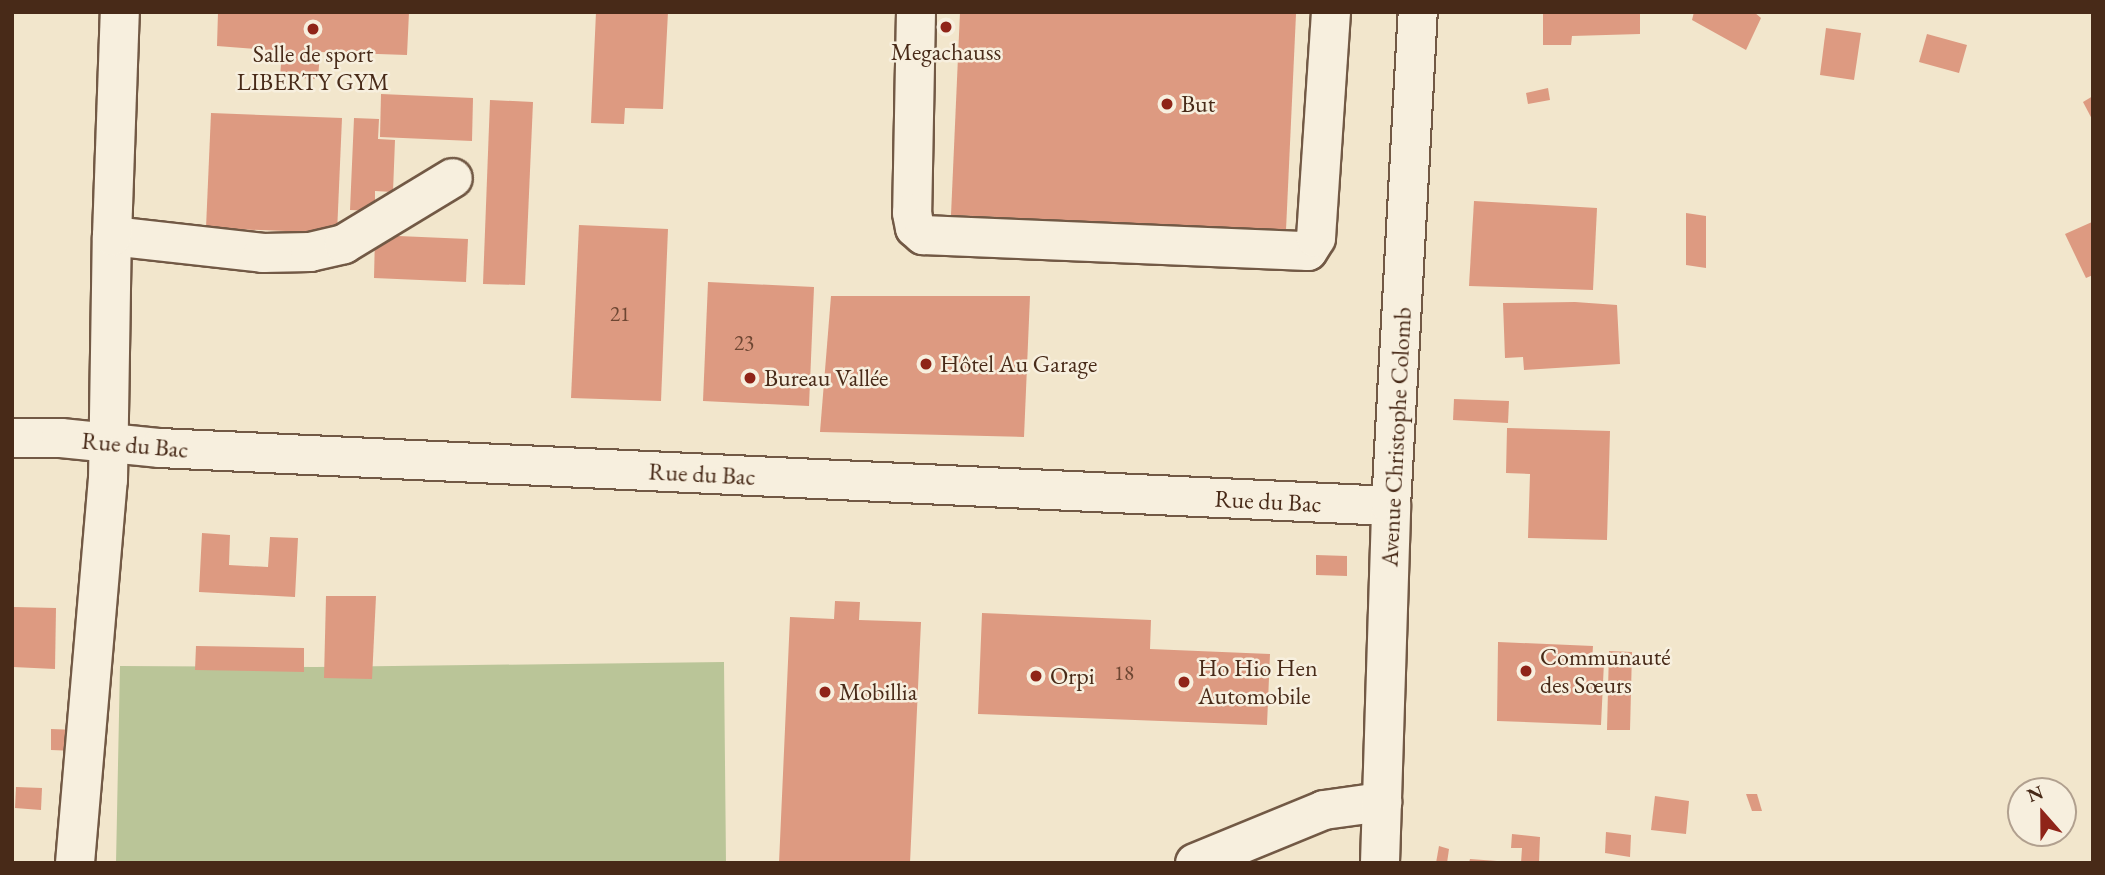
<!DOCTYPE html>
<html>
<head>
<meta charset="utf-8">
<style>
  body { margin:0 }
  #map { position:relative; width:2105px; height:875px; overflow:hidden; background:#f2e6cc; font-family:"EB Garamond",serif }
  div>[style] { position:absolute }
  .green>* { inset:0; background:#bac598 }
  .building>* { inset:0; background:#dd9a81 }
  .roads { filter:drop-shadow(2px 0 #725945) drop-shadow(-2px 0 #725945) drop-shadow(0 2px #725945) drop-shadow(0 -2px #725945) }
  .minor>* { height:38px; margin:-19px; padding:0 19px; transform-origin:19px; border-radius:19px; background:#f7efde }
  .dots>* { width:19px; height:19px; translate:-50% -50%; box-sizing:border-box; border:4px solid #f7efde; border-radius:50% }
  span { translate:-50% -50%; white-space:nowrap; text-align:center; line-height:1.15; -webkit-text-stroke:5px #f7efde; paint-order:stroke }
  .number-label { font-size:21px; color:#6d4632 }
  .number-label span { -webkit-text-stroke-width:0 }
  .poi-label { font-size:24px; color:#482a18 }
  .left { translate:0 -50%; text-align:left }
  .street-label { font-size:24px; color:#482a18 }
  .frame { position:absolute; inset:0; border:14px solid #482a18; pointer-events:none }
  .north { position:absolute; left:2007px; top:777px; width:70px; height:70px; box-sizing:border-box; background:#f7efde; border:2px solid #b1a08f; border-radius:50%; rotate:339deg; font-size:19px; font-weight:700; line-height:28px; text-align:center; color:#482a18 }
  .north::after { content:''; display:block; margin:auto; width:24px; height:32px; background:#8f2418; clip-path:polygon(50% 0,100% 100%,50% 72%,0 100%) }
</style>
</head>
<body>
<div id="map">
  <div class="green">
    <div style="clip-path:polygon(724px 662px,726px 863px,116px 863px,120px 666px,316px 667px)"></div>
  </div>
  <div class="building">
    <div style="clip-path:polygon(218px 12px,409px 12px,407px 55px,320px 52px,318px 79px,280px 77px,282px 51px,217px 46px)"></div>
    <div style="clip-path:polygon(596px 12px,668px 12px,663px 109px,625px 108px,624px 124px,591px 123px)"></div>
    <div style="clip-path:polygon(960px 12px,1296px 14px,1286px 230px,951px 215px)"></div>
    <div style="clip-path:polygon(1543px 12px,1640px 12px,1640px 34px,1572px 36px,1571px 45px,1543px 45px)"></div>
    <div style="clip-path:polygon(1694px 12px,1754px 12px,1761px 18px,1746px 50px,1692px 20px)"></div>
    <div style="clip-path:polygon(1826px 28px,1861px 33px,1854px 80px,1820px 75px)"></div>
    <div style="clip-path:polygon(1927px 34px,1967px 45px,1959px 73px,1919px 62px)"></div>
    <div style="clip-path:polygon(1548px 88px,1550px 100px,1528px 104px,1526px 93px)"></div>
    <div style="clip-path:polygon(381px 94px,473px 98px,472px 141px,380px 137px)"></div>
    <div style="clip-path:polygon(2093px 96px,2093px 121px,2083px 102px)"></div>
    <div style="clip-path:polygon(490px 100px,533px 102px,525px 285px,483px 284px)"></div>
    <div style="clip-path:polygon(211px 113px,342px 118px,337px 233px,206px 228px)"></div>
    <div style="clip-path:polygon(354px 118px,379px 119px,378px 139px,395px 140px,393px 192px,375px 191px,375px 211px,350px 210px)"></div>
    <div style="clip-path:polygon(1474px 201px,1597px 208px,1593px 290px,1469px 286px)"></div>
    <div style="clip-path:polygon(1686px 213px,1706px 216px,1706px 268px,1686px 265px)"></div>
    <div style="clip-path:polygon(2092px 222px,2093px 275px,2086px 278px,2065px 234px)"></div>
    <div style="clip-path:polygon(579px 225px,668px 229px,661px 401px,571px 398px)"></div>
    <div style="clip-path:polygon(375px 235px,468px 239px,466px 282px,374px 278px)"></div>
    <div style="clip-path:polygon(708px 282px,814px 287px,809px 406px,703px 401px)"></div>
    <div style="clip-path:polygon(831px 296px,1030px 296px,1024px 437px,820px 432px)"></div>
    <div style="clip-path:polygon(1575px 302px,1617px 305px,1620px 364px,1524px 370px,1523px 357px,1505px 358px,1503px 303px)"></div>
    <div style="clip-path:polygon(1454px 399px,1509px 401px,1508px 423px,1453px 420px)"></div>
    <div style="clip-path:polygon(1507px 428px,1610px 431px,1607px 540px,1528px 538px,1530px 474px,1506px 473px)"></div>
    <div style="clip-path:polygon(202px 533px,230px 535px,229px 565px,268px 567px,270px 537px,298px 538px,295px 597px,199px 592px)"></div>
    <div style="clip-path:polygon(1316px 555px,1347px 556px,1347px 576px,1316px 575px)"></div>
    <div style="clip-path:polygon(326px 596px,376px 596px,372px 679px,324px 678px)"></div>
    <div style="clip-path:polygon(835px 601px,860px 602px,859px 620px,921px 622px,910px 863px,779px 863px,790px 617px,834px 619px)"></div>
    <div style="clip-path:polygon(14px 607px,56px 608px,55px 669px,13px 667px)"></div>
    <div style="clip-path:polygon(982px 613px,1151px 620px,1150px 649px,1270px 654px,1267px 725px,978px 714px)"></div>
    <div style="clip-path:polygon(1498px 642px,1593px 646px,1592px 661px,1604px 662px,1601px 725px,1497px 721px)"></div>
    <div style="clip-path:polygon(196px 646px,304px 648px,304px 672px,195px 670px)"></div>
    <div style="clip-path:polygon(1609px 651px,1632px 652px,1630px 730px,1607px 730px)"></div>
    <div style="clip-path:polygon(51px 729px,77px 730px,76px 751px,51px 750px)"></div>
    <div style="clip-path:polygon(16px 787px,42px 788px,41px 810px,15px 808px)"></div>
    <div style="clip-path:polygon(1746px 794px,1757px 794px,1762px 811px,1752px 811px)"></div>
    <div style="clip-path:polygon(1655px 796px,1689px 801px,1686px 834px,1651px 830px)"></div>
    <div style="clip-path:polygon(1606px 832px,1631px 835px,1630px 857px,1605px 853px)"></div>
    <div style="clip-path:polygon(1512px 834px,1540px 837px,1539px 863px,1521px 863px,1522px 848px,1511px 848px)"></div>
    <div style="clip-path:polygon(1439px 846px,1449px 849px,1447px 863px,1436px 863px)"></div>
    <div style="clip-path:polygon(1470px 859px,1497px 861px,1497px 863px,1469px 863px)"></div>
  </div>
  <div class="roads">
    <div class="minor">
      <div style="left:916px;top:12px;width:201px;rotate:91.1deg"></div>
      <div style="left:912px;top:213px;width:15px;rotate:79deg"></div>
      <div style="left:915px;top:228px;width:11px;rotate:41deg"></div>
      <div style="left:923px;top:235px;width:385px;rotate:2.4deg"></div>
      <div style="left:1308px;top:251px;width:15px;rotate:-58deg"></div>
      <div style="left:1316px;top:238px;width:226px;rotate:-86.2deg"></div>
      <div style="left:112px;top:236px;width:152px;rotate:6.4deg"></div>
      <div style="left:263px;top:253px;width:47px;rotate:-1.2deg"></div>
      <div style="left:310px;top:252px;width:35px;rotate:-13deg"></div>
      <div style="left:344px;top:244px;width:127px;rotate:-31.2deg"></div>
      <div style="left:12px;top:438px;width:49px"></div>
      <div style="left:61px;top:438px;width:100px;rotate:5.8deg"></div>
      <div style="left:160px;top:448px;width:1232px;rotate:2.7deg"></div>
      <div style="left:75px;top:863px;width:384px;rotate:-85.1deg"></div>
      <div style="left:108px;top:480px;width:244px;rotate:-89.1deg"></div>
      <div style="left:112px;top:236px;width:224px;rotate:-88deg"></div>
      <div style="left:1195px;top:863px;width:139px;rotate:-22.3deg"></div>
      <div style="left:1324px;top:810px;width:59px;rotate:-7.9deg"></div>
      <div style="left:1380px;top:863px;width:357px;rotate:-88.2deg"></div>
      <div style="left:1391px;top:506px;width:495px;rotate:-86.9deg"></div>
    </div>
  </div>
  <div class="dots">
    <div style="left:946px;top:27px;background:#8f2418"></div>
    <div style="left:313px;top:29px;background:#8f2418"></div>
    <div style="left:1167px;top:104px;background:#8f2418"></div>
    <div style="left:926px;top:364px;background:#8f2418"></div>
    <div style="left:750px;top:378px;background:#8f2418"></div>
    <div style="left:1526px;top:671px;background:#8f2418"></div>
    <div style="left:1036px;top:676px;background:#8f2418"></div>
    <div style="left:1184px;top:682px;background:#8f2418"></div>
    <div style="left:825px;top:692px;background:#8f2418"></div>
  </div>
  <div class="number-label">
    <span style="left:620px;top:314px">21</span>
    <span style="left:744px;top:343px">23</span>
    <span style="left:1124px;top:673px">18</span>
  </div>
  <div class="poi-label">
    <span style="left:946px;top:52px">Megachauss</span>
    <span style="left:313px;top:68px">Salle de sport<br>LIBERTY GYM</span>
    <span class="left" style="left:1181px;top:104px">But</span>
    <span class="left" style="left:940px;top:364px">Hôtel Au Garage</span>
    <span class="left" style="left:764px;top:378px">Bureau Vallée</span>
    <span class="left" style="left:1540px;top:671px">Communauté<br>des Sœurs</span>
    <span class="left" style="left:1198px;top:682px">Ho Hio Hen<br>Automobile</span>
    <span class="left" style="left:1050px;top:676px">Orpi</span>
    <span class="left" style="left:839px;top:692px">Mobillia</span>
  </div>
  <div class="street-label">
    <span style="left:1396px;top:437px;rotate:-87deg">Avenue Christophe Colomb</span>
    <span style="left:135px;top:445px;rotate:5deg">Rue du Bac</span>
    <span style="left:702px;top:474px;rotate:3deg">Rue du Bac</span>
    <span style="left:1268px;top:501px;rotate:3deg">Rue du Bac</span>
  </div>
  <div class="frame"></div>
  <div class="north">N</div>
</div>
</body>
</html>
